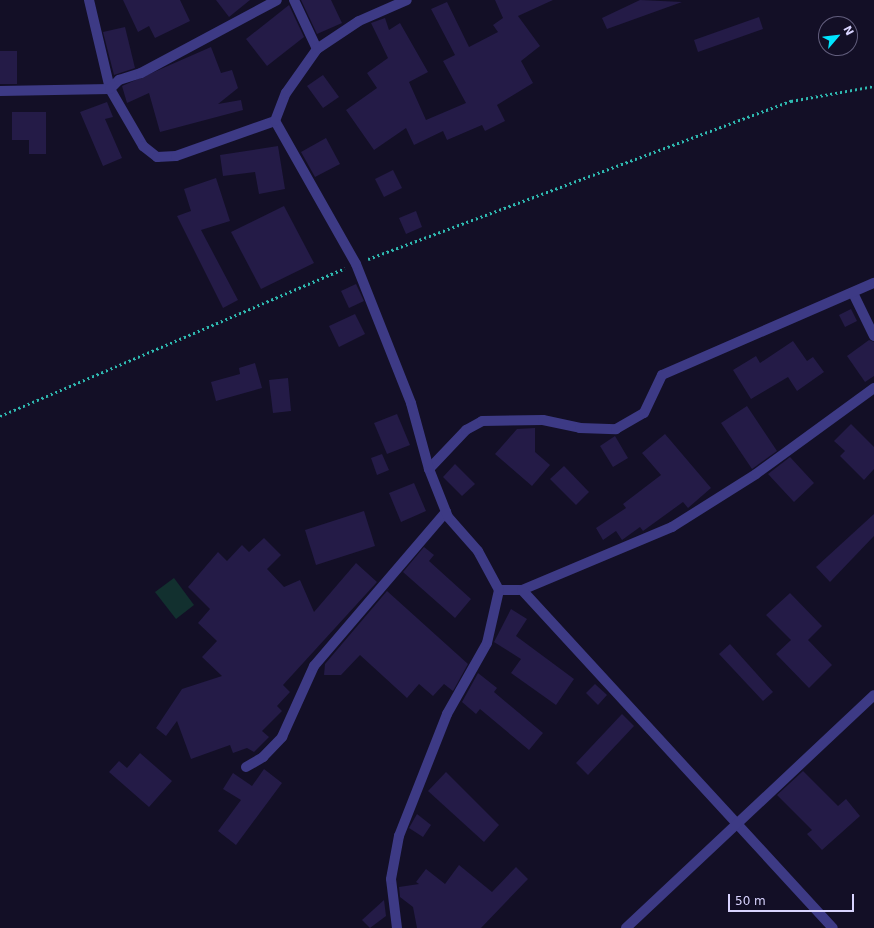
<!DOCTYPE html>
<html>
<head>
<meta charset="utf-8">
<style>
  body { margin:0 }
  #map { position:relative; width:874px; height:928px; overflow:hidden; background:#130f26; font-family:"DejaVu Sans",sans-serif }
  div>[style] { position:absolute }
  .green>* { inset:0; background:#12302f }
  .building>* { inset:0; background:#241b47 }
  .path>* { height:2.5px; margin-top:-1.25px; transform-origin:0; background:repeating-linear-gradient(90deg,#2fb8b0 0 2px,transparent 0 5px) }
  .street>* { height:10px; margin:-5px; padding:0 5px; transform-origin:5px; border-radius:5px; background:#3d3a85 }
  span { translate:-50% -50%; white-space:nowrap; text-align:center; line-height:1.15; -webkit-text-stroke:4px #130f26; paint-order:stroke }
  .north { position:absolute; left:818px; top:16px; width:40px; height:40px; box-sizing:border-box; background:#130f26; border:1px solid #625e7d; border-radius:50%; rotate:62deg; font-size:11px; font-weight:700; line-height:16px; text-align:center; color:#d9d4ff }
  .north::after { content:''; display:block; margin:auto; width:14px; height:18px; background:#00e5ff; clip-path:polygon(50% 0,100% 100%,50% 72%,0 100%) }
  .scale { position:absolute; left:728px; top:894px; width:126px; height:18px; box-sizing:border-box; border:2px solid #d9d4ff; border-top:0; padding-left:5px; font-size:12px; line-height:14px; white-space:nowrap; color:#d9d4ff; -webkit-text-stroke:3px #130f26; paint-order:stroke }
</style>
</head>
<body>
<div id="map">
  <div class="green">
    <div style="clip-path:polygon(174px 578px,194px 605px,176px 619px,155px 592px)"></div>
  </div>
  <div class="building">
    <div style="clip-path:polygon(123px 0,180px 0,190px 21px,155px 38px,149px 26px,138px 32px)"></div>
    <div style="clip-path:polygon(216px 0,250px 0,229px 17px)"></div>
    <div style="clip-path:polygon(301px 0,331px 0,342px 23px,317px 34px)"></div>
    <div style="clip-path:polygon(495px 0,553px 0,518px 16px,540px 46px,521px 61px,533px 83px,497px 105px,505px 121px,485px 131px,482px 125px,447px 140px,443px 131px,414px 145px,406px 128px,374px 150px,346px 110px,377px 88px,367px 73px,388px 58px,371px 23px,385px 18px,389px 30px,400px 23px,428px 72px,409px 82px,426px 120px,466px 103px,443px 61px,455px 55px,431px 9px,447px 2px,469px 47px,498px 32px,493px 25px,503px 18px)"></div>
    <div style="clip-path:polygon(640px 0,682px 2px,607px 29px,602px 18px)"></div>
    <div style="clip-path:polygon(289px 5px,304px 37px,267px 66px,246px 39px)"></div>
    <div style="clip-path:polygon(759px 17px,763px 29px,698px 52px,694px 40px)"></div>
    <div style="clip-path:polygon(125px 27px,135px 68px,114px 75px,103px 32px)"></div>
    <div style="clip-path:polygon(211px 47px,221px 73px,232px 70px,238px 88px,218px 104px,241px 100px,243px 110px,160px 132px,149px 93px,127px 103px,122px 86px)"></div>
    <div style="clip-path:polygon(0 51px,17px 51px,17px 84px,0 84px)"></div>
    <div style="clip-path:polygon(323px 75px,339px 97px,323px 108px,307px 86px)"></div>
    <div style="clip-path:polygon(107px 102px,113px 117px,105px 119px,122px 158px,103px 166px,80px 112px)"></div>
    <div style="clip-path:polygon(12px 112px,46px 112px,46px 154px,29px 154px,29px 140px,12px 140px)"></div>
    <div style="clip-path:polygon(326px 138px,340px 164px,315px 177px,301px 152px)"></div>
    <div style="clip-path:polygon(278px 146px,285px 189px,259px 194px,255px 172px,223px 176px,220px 155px)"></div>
    <div style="clip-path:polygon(393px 170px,402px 188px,384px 197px,375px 179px)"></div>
    <div style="clip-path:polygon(216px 178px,230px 221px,201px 230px,238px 300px,223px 308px,177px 216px,191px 211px,184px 189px)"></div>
    <div style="clip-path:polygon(284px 206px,314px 263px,261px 289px,231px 232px)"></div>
    <div style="clip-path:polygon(416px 211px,422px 227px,406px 234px,399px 218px)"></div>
    <div style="clip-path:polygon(356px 284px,364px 301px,349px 308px,341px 291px)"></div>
    <div style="clip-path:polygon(851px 309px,857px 321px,845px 327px,839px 315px)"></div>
    <div style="clip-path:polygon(355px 314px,365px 334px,339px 347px,329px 326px)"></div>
    <div style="clip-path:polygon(869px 340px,874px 342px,874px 376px,865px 382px,847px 356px)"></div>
    <div style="clip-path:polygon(793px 341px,807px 361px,813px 357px,824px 372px,797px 391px,788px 377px,751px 399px,733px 370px,756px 356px,760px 363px)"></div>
    <div style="clip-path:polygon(255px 363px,262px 388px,216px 401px,211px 382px,240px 374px,239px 368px)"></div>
    <div style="clip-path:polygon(288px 378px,291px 411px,273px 413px,269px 380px)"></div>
    <div style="clip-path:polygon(747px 406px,777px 451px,752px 469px,721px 423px)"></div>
    <div style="clip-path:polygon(397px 414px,410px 445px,387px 454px,374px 423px)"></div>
    <div style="clip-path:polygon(851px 424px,874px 447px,874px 469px,864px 480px,840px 456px,845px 451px,834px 441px)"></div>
    <div style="clip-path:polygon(535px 428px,535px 452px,550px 465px,532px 486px,495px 454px,517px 429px)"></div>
    <div style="clip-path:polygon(665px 434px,711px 488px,688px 508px,683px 502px,643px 531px,640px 527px,622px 540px,616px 531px,603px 540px,596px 528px,626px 508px,623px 504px,661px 475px,642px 453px)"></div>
    <div style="clip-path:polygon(615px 436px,628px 458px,613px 467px,600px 446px)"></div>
    <div style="clip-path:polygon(382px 454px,389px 470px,377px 475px,371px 458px)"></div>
    <div style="clip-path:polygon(790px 457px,814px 483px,794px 502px,768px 474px)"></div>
    <div style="clip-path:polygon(455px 464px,475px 484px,462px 496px,443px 477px)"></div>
    <div style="clip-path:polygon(564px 466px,589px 492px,576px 505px,550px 479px)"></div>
    <div style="clip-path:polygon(414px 483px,426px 511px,401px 522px,389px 493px)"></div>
    <div style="clip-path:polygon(364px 511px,375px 546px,316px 565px,305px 530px)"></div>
    <div style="clip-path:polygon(874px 514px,874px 536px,830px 582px,816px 567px)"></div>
    <div style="clip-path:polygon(264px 538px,281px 555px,267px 569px,284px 587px,300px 580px,314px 612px,356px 563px,377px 582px,283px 685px,290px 692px,277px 706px,282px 711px,262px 731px,269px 737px,254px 752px,247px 748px,233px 753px,230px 745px,191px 759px,177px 721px,166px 736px,156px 728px,182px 689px,222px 676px,202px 657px,217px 641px,198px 623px,210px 609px,188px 587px,218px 552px,227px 561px,242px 545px,249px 552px)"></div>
    <div style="clip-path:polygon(424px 547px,434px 555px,429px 561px,471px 599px,455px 618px,403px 572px)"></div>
    <div style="clip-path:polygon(387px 591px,468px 664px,453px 691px,444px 684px,433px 696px,419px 684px,407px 698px,360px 655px,341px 675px,324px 675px,325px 664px)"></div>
    <div style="clip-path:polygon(790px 593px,822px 626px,808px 640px,832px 665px,809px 688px,776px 654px,791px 640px,766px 615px)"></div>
    <div style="clip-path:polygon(511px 609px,527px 619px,516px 636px,574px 679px,556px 705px,511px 673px,521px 659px,494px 642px)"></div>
    <div style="clip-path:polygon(730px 644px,773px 692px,763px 701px,719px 654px)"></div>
    <div style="clip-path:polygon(478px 673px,497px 688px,494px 692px,543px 733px,529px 750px,480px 709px,476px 714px,462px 702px)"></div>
    <div style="clip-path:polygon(595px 684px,607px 695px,598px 705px,586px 693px)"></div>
    <div style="clip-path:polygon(622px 714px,634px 726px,588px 775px,576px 763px)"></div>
    <div style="clip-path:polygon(140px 753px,172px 781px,149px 807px,109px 772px,119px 761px,127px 768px)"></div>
    <div style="clip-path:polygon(264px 769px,282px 783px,236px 845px,218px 831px,241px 800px,223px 789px,233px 773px,252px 786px)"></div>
    <div style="clip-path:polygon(803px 771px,838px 806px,846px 799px,860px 816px,822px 850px,807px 834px,812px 830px,777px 795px)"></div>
    <div style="clip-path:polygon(446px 772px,499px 825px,484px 842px,428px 791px)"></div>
    <div style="clip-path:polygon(417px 814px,431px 825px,423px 837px,409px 828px)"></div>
    <div style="clip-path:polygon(459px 865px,492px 892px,516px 867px,528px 879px,481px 928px,417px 928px,413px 907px,400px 897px,399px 887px,419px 884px,416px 882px,426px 869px,445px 884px)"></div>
    <div style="clip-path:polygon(384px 900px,386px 916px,370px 928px,362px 920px)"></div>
  </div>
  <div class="path">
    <div style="left:368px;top:259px;width:452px;rotate:-20.5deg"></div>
    <div style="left:791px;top:101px;width:84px;rotate:-10.2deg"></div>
    <div style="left:0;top:416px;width:375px;rotate:-23.2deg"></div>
  </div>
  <div class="street">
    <div style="left:89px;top:0;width:91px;rotate:76.7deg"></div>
    <div style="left:110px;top:89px;width:66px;rotate:59.9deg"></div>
    <div style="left:143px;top:146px;width:18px;rotate:38deg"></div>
    <div style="left:157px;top:157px;width:19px;rotate:-3deg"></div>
    <div style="left:176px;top:156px;width:105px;rotate:-19.5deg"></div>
    <div style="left:294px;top:0;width:54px;rotate:64.9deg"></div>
    <div style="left:0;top:91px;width:110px;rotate:-1deg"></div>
    <div style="left:110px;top:89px;width:13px;rotate:-45deg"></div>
    <div style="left:119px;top:80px;width:23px;rotate:-18deg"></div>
    <div style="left:141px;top:73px;width:154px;rotate:-28.2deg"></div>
    <div style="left:853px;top:293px;width:48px;rotate:64deg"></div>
    <div style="left:429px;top:469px;width:54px;rotate:-46.5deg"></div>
    <div style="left:466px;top:430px;width:18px;rotate:-29deg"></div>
    <div style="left:482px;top:421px;width:61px;rotate:-0.9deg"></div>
    <div style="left:543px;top:420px;width:38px;rotate:12deg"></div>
    <div style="left:580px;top:428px;width:36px;rotate:2deg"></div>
    <div style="left:616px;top:429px;width:32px;rotate:-30deg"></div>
    <div style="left:644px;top:413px;width:42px;rotate:-64.7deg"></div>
    <div style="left:662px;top:375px;width:231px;rotate:-23.5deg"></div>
    <div style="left:499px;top:590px;width:23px"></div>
    <div style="left:522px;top:590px;width:163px;rotate:-22.8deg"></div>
    <div style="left:672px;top:527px;width:99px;rotate:-32.2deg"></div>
    <div style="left:756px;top:474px;width:146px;rotate:-36.1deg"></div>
    <div style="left:522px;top:590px;width:459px;rotate:47.4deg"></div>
    <div style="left:246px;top:767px;width:20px;rotate:-30deg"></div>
    <div style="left:263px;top:757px;width:28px;rotate:-46deg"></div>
    <div style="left:282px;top:737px;width:78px;rotate:-65.7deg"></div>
    <div style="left:314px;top:666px;width:203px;rotate:-49.4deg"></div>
    <div style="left:397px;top:928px;width:49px;rotate:-97deg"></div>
    <div style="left:391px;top:879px;width:44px;rotate:-79.5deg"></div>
    <div style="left:399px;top:836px;width:131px;rotate:-68.5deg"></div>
    <div style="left:447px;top:714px;width:81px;rotate:-60.6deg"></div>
    <div style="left:487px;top:643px;width:54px;rotate:-77.2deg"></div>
    <div style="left:499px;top:590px;width:44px;rotate:-118.3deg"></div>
    <div style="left:478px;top:551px;width:45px;rotate:-131.4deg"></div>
    <div style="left:448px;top:517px;width:52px;rotate:-111.6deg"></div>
    <div style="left:429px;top:469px;width:68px;rotate:-105.3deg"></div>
    <div style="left:411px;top:403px;width:149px;rotate:-111.6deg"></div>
    <div style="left:356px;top:264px;width:164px;rotate:-119.5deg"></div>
    <div style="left:275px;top:121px;width:30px;rotate:-69deg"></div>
    <div style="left:286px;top:93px;width:54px;rotate:-54.8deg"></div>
    <div style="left:317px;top:49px;width:50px;rotate:-33.7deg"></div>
    <div style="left:359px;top:21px;width:52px;rotate:-23.6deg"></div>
    <div style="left:626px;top:928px;width:340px;rotate:-43.2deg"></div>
  </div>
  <div class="north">N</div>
  <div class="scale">50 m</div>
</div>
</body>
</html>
